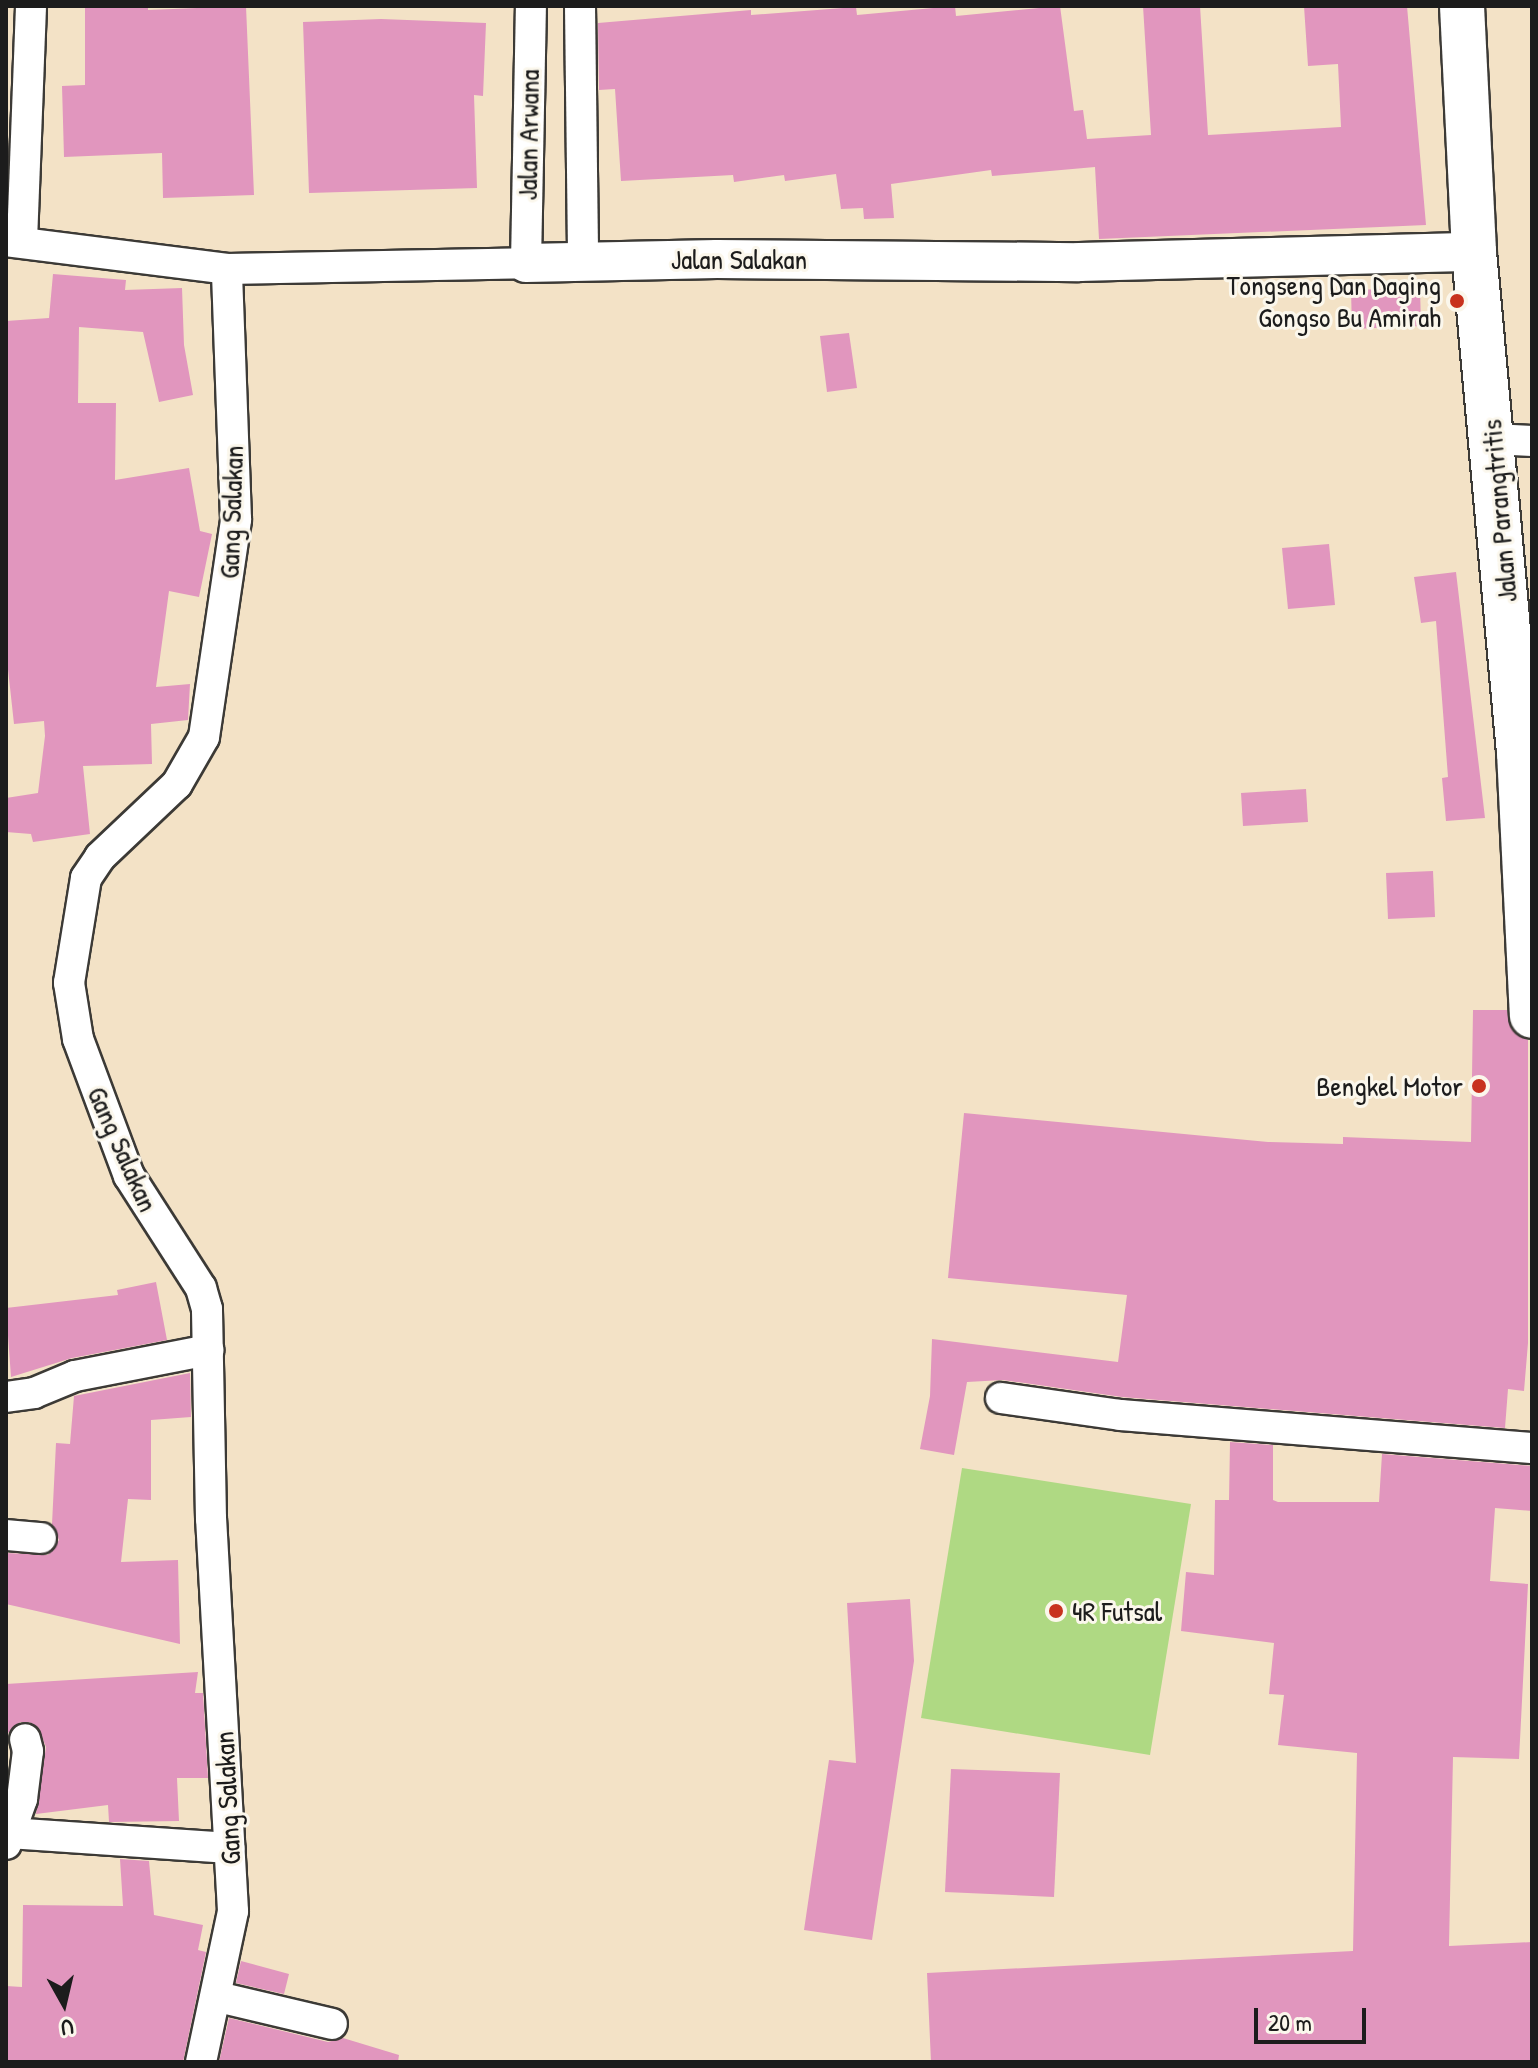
<!DOCTYPE html>
<html>
<head>
<meta charset="utf-8">
<style>
  body { margin:0 }
  #map { position:relative; width:1538px; height:2068px; overflow:hidden; background:#f3e2c6; font-family:"Patrick Hand",sans-serif }
  div>[style] { position:absolute }
  .green>* { inset:0; background:#afd983 }
  .building>* { inset:0; background:#e196be }
  .roads { filter:drop-shadow(2px 0 #3c3a36) drop-shadow(-2px 0 #3c3a36) drop-shadow(0 2px #3c3a36) drop-shadow(0 -2px #3c3a36) }
  .minor>* { height:30px; margin:-15px; padding:0 15px; transform-origin:15px; border-radius:15px; background:#fff }
  .tertiary>* { height:38px; margin:-19px; padding:0 19px; transform-origin:19px; border-radius:19px; background:#fff }
  .primary>* { height:44px; margin:-22px; padding:0 22px; transform-origin:22px; border-radius:22px; background:#fff }
  .dots>* { width:22px; height:22px; translate:-50% -50%; box-sizing:border-box; border:4px solid #fbf7ec; border-radius:50% }
  span { translate:-50% -50%; white-space:nowrap; text-align:center; line-height:1.15; -webkit-text-stroke:6px #fbf7ec; paint-order:stroke }
  .street-label { font-size:28px; color:#1c1c1c }
  .poi-label { font-size:28px; color:#1c1c1c }
  .right { translate:-100% -50%; text-align:right }
  .left { translate:0 -50%; text-align:left }
  .frame { position:absolute; inset:0; border:8px solid #1c1c1c; pointer-events:none }
  .north { position:absolute; left:24px; top:1964px; width:80px; height:80px; -webkit-text-stroke:6px #fbf7ec; paint-order:stroke; rotate:172deg; font-size:22px; font-weight:700; line-height:32px; text-align:center; color:#1c1c1c }
  .north::after { content:''; display:block; margin:auto; width:28px; height:36px; background:#1c1c1c; clip-path:polygon(50% 0,100% 100%,50% 72%,0 100%) }
  .scale { position:absolute; left:1254px; top:2008px; width:112px; height:36px; box-sizing:border-box; border:4px solid #1c1c1c; border-top:0; padding-left:10px; font-size:24px; line-height:28px; white-space:nowrap; color:#1c1c1c; -webkit-text-stroke:6px #fbf7ec; paint-order:stroke }
</style>
</head>
<body>
<div id="map">
  <div class="green">
    <div style="clip-path:polygon(962px 1468px,1191px 1504px,1150px 1755px,921px 1718px)"></div>
  </div>
  <div class="building">
    <div style="clip-path:polygon(85px 6px,148px 6px,148px 10px,246px 6px,254px 195px,163px 198px,162px 153px,64px 157px,62px 86px,85px 85px)"></div>
    <div style="clip-path:polygon(955px 6px,956px 16px,1060px 6px,1074px 111px,1083px 110px,1087px 139px,1151px 135px,1143px 6px,1200px 6px,1208px 135px,1341px 127px,1338px 64px,1308px 66px,1304px 6px,1407px 6px,1426px 225px,1099px 239px,1095px 167px,992px 176px,991px 170px,891px 184px,894px 218px,864px 219px,863px 208px,841px 209px,836px 174px,785px 181px,784px 175px,734px 182px,733px 175px,621px 181px,615px 89px,599px 90px,598px 23px,751px 10px,751px 15px,856px 7px,857px 15px)"></div>
    <div style="clip-path:polygon(381px 19px,486px 23px,483px 96px,474px 95px,477px 188px,309px 193px,303px 22px)"></div>
    <div style="clip-path:polygon(53px 274px,126px 280px,125px 290px,182px 288px,184px 345px,193px 395px,159px 402px,143px 332px,79px 327px,78px 403px,116px 403px,115px 480px,189px 468px,200px 531px,212px 534px,199px 597px,169px 591px,156px 687px,190px 684px,188px 720px,151px 724px,152px 764px,83px 766px,90px 834px,33px 842px,31px 834px,6px 832px,6px 798px,38px 793px,45px 736px,44px 721px,14px 724px,6px 651px,6px 321px,49px 318px)"></div>
    <div style="clip-path:polygon(1420px 288px,1421px 326px,1352px 329px,1351px 290px)"></div>
    <div style="clip-path:polygon(849px 333px,857px 388px,827px 392px,820px 336px)"></div>
    <div style="clip-path:polygon(1329px 544px,1335px 605px,1288px 609px,1282px 548px)"></div>
    <div style="clip-path:polygon(1456px 572px,1485px 818px,1446px 821px,1442px 778px,1448px 777px,1436px 621px,1421px 623px,1414px 577px)"></div>
    <div style="clip-path:polygon(1306px 789px,1308px 822px,1243px 826px,1241px 793px)"></div>
    <div style="clip-path:polygon(1433px 871px,1435px 917px,1388px 919px,1386px 873px)"></div>
    <div style="clip-path:polygon(1473px 1010px,1507px 1010px,1512px 1030px,1528px 1040px,1528px 1343px,1524px 1391px,1508px 1389px,1505px 1428px,1122px 1397px,1003px 1380px,967px 1382px,954px 1455px,920px 1449px,930px 1396px,932px 1339px,1118px 1362px,1127px 1295px,948px 1278px,964px 1113px,1268px 1142px,1343px 1144px,1343px 1137px,1471px 1142px)"></div>
    <div style="clip-path:polygon(156px 1282px,167px 1340px,72px 1358px,11px 1377px,6px 1308px,118px 1295px,117px 1290px)"></div>
    <div style="clip-path:polygon(190px 1373px,191px 1417px,151px 1420px,151px 1500px,128px 1499px,121px 1562px,178px 1560px,180px 1644px,6px 1604px,6px 1553px,48px 1555px,59px 1540px,52px 1524px,56px 1443px,70px 1444px,74px 1396px)"></div>
    <div style="clip-path:polygon(1230px 1442px,1273px 1445px,1273px 1500px,1278px 1502px,1379px 1502px,1382px 1454px,1532px 1466px,1532px 1511px,1495px 1508px,1490px 1581px,1528px 1584px,1519px 1759px,1453px 1757px,1449px 1946px,1532px 1942px,1532px 2062px,931px 2062px,927px 1973px,1353px 1951px,1357px 1753px,1278px 1745px,1284px 1695px,1269px 1694px,1274px 1643px,1181px 1631px,1186px 1572px,1214px 1575px,1215px 1500px,1229px 1500px)"></div>
    <div style="clip-path:polygon(910px 1599px,914px 1661px,872px 1940px,804px 1930px,829px 1760px,856px 1763px,847px 1603px)"></div>
    <div style="clip-path:polygon(198px 1672px,195px 1693px,203px 1693px,208px 1778px,177px 1778px,179px 1821px,109px 1822px,108px 1805px,36px 1814px,46px 1747px,38px 1727px,29px 1722px,20px 1722px,8px 1733px,6px 1782px,6px 1684px)"></div>
    <div style="clip-path:polygon(951px 1769px,1060px 1773px,1054px 1897px,945px 1892px)"></div>
    <div style="clip-path:polygon(120px 1859px,149px 1861px,154px 1915px,203px 1925px,198px 1950px,206px 1952px,183px 2062px,6px 2062px,6px 1986px,22px 1987px,23px 1905px,123px 1906px)"></div>
    <div style="clip-path:polygon(241px 1961px,289px 1974px,284px 1994px,236px 1983px)"></div>
    <div style="clip-path:polygon(229px 2018px,328px 2042px,343px 2038px,399px 2055px,398px 2062px,219px 2062px)"></div>
  </div>
  <div class="roads">
    <div class="minor">
      <div style="left:580px;top:6px;width:255px;rotate:89.3deg"></div>
      <div style="left:6px;top:241px;width:223px;rotate:7.2deg"></div>
      <div style="left:227px;top:269px;width:299px;rotate:-1.1deg"></div>
      <div style="left:526px;top:263px;width:257px;rotate:-88.9deg"></div>
      <div style="left:22px;top:241px;width:235px;rotate:-87.8deg"></div>
      <div style="left:1493px;top:439px;width:39px;rotate:3deg"></div>
      <div style="left:6px;top:1397px;width:28px;rotate:-8deg"></div>
      <div style="left:34px;top:1393px;width:44px;rotate:-22.5deg"></div>
      <div style="left:75px;top:1376px;width:136px;rotate:-11deg"></div>
      <div style="left:1001px;top:1398px;width:120px;rotate:8.1deg"></div>
      <div style="left:1120px;top:1415px;width:413px;rotate:4.6deg"></div>
      <div style="left:6px;top:1535px;width:35px;rotate:5deg"></div>
      <div style="left:9px;top:1833px;width:221px;rotate:3.9deg"></div>
      <div style="left:6px;top:1844px;width:48px;rotate:-70.4deg"></div>
      <div style="left:22px;top:1799px;width:48px;rotate:-82.9deg"></div>
      <div style="left:28px;top:1751px;width:12px;rotate:-104deg"></div>
      <div style="left:218px;top:1997px;width:117px;rotate:13.3deg"></div>
      <div style="left:201px;top:2062px;width:154px;rotate:-78deg"></div>
      <div style="left:233px;top:1911px;width:393px;rotate:-93.2deg"></div>
      <div style="left:211px;top:1519px;width:210px;rotate:-91.1deg"></div>
      <div style="left:207px;top:1309px;width:22px;rotate:-106deg"></div>
      <div style="left:201px;top:1288px;width:133px;rotate:-122.7deg"></div>
      <div style="left:129px;top:1176px;width:146px;rotate:-110.4deg"></div>
      <div style="left:78px;top:1039px;width:57px;rotate:-99.1deg"></div>
      <div style="left:69px;top:983px;width:106px;rotate:-80.8deg"></div>
      <div style="left:86px;top:878px;width:25px;rotate:-56deg"></div>
      <div style="left:100px;top:857px;width:106px;rotate:-43.5deg"></div>
      <div style="left:177px;top:784px;width:54px;rotate:-60.1deg"></div>
      <div style="left:204px;top:737px;width:220px;rotate:-81.6deg"></div>
      <div style="left:236px;top:519px;width:250px;rotate:-92.1deg"></div>
    </div>
    <div class="tertiary">
      <div style="left:526px;top:263px;width:191px;rotate:-1.2deg"></div>
      <div style="left:717px;top:259px;width:362px;rotate:0.5deg"></div>
      <div style="left:1079px;top:262px;width:395px;rotate:-1.5deg"></div>
    </div>
    <div class="primary">
      <div style="left:1462px;top:6px;width:246px;rotate:87.2deg"></div>
      <div style="left:1474px;top:252px;width:502px;rotate:84.86deg"></div>
      <div style="left:1519px;top:752px;width:264px;rotate:87.2deg"></div>
    </div>
  </div>
  <div class="dots">
    <div style="left:1457px;top:301px;background:#c8321e"></div>
    <div style="left:1479px;top:1086px;background:#c8321e"></div>
    <div style="left:1056px;top:1611px;background:#c8321e"></div>
  </div>
  <div class="street-label">
    <span style="left:528px;top:135px;rotate:-89deg">Jalan Arwana</span>
    <span style="left:739px;top:259px">Jalan Salakan</span>
    <span style="left:1499px;top:511px;rotate:-95deg">Jalan Parangtritis</span>
    <span style="left:231px;top:512px;rotate:-88deg">Gang Salakan</span>
    <span style="left:123px;top:1149px;rotate:66deg">Gang Salakan</span>
    <span style="left:227px;top:1798px;rotate:-93deg">Gang Salakan</span>
  </div>
  <div class="poi-label">
    <span class="right" style="left:1441px;top:301px">Tongseng Dan Daging<br>Gongso Bu Amirah</span>
    <span class="right" style="left:1463px;top:1086px">Bengkel Motor</span>
    <span class="left" style="left:1072px;top:1611px">4R Futsal</span>
  </div>
  <div class="frame"></div>
  <div class="north">U</div>
  <div class="scale">20 m</div>
</div>
</body>
</html>
